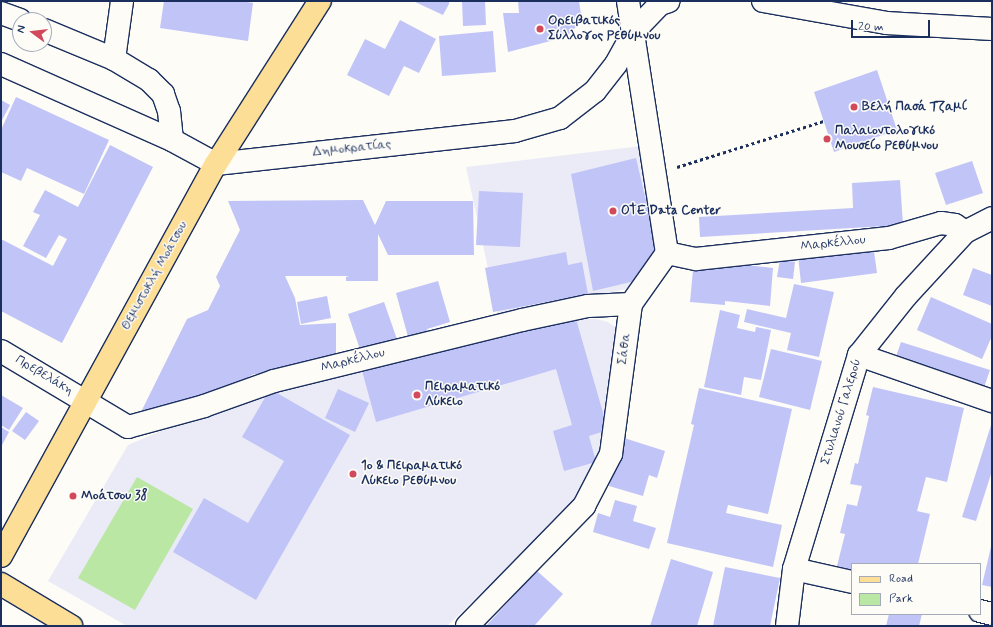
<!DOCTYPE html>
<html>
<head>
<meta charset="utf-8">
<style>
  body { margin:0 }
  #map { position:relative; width:993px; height:627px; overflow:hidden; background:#fdfcf7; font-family:Mynerve,sans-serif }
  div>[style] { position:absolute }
  .built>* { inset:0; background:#ebebf7 }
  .green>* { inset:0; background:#bbe7a4 }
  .building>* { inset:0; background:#c1c4f6 }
  .path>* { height:2.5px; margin-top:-1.25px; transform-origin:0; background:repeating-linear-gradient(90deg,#1b2f5e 0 3px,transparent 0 6px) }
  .roads { filter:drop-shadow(1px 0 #1b2f5e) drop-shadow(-1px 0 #1b2f5e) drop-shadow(0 1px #1b2f5e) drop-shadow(0 -1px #1b2f5e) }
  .minor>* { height:22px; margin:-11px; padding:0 11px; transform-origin:11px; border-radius:11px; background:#fdfcf7 }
  .major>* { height:22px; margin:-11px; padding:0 11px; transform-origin:11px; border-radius:11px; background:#fdde96 }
  .dots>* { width:11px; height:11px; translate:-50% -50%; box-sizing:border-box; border:2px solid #fdfcf7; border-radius:50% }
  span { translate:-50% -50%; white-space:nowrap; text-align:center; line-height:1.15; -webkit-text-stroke:3px #fdfcf7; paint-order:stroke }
  .poi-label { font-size:13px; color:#1b2f5e; font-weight:700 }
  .left { translate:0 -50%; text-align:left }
  .street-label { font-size:13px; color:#1b2f5e }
  .frame { position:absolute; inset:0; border:2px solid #1b2f5e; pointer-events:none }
  .legend { position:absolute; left:851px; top:563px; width:130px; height:52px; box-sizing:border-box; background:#fdfcf7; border:1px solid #a3aaba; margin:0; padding:5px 7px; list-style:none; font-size:12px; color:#1b2f5e }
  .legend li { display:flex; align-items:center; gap:8px; height:20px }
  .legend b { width:20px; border:1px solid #a3aaba }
  .north { position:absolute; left:12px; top:12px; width:40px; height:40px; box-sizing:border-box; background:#fdfcf7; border:1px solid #a3aaba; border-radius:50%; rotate:285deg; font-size:11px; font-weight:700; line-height:16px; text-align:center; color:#1b2f5e }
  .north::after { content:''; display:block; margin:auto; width:14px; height:18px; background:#d1495b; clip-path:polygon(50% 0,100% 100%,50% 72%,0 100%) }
  .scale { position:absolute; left:851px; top:20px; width:79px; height:18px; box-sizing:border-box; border:2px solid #1b2f5e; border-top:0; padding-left:5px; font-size:12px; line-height:14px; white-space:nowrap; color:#1b2f5e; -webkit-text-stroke:3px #fdfcf7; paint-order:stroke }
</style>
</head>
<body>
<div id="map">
  <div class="built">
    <div style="clip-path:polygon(641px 146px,663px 250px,634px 287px,499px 319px,466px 167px)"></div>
    <div style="clip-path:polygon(576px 319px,596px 319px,608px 322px,619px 330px,608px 452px,583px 496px,447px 626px,127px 626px,48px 581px,128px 445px,263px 388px)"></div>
  </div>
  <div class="green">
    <div style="clip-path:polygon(137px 477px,193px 509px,135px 610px,78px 578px)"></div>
  </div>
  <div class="building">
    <div style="clip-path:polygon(164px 1px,241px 1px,253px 3px,248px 41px,160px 28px)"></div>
    <div style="clip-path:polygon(413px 1px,449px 1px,449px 4px,443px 15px)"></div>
    <div style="clip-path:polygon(462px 1px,485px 1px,486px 25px,463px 26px)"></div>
    <div style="clip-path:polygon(518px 1px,579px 1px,582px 21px,566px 37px,508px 52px,503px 13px,519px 13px)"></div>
    <div style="clip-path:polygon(400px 20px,436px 39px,419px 73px,404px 66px,389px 96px,347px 75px,365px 39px,385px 49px)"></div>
    <div style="clip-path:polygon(493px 31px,496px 72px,442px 76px,439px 36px)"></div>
    <div style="clip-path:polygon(877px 70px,897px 130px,834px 152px,814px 92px)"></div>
    <div style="clip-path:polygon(16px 97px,109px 140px,84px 194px,27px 168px,21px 181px,1px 172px,1px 130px)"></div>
    <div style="clip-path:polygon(1px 100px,10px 105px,1px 122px)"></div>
    <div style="clip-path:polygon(110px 145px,153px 167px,62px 343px,1px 311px,1px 239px,53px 266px,67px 239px,59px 235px,46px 258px,23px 246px,40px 215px,33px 212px,45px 190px,78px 207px)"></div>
    <div style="clip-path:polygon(636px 158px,657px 248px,635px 281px,593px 291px,571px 174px)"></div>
    <div style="clip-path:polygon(972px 161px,983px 193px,946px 205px,935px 173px)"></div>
    <div style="clip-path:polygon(900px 180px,903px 225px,700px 237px,699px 217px,853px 208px,852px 183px)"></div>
    <div style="clip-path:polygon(479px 191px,523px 193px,520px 247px,476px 245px)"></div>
    <div style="clip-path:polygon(363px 200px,375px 225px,386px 201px,473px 201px,474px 255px,388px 255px,378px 234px,378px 281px,346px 281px,346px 277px,349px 276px,285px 276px,295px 298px,300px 325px,336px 323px,336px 373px,254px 374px,239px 382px,239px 388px,141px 412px,187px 319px,208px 310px,220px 286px,216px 277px,240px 230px,228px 201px)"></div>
    <div style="clip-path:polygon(872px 237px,877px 273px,801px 283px,797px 247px)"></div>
    <div style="clip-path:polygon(566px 252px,568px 265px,582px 262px,588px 294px,493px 312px,485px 268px)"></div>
    <div style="clip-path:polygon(694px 259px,773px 268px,770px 306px,725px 301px,725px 305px,690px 302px)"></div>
    <div style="clip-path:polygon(780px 259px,795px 262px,793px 279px,777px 277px)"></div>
    <div style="clip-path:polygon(973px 268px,992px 275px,992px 306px,963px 295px)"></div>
    <div style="clip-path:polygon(438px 281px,450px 322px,427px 329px,429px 339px,410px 344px,396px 293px)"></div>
    <div style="clip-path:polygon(794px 284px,834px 292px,819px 357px,787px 350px,791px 333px,744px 322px,747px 309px,786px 318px)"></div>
    <div style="clip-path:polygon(327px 296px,331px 318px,301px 324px,297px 302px)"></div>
    <div style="clip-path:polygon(931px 297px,992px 324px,992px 336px,982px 359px,917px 330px)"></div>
    <div style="clip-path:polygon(384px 302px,399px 345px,363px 358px,348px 314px)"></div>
    <div style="clip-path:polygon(720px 310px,740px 315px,737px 328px,755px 332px,756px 327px,771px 330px,761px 380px,744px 377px,741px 395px,704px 387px)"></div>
    <div style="clip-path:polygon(576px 319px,608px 430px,589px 436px,596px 462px,564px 471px,553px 431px,572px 425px,556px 369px,376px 422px,361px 367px)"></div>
    <div style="clip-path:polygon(901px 342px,990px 370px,981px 396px,892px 368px)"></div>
    <div style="clip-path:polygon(771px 349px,822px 361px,810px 410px,759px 397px)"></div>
    <div style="clip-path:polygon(873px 387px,964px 408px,947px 482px,926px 477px,917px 511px,930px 514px,918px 564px,852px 564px,852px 570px,837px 566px,845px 534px,840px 533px,847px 504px,857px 506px,862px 486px,850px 484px,855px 463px,858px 464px,869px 416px,866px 415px)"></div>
    <div style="clip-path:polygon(699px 388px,792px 409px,768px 514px,728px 505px,726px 513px,782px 525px,773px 567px,667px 543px,694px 425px,691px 424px)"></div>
    <div style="clip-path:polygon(270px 389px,350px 435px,256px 600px,173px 552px,204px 498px,248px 523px,284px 461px,242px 437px)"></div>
    <div style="clip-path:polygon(338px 389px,369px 403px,355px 432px,325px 418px)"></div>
    <div style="clip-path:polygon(1px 395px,23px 408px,9px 430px,1px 425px)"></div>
    <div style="clip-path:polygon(26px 412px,39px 421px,25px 440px,12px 431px)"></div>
    <div style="clip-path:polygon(992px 422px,992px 471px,976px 521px,962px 517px)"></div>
    <div style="clip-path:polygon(1px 427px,9px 432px,1px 447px)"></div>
    <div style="clip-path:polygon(624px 438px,665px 451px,657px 478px,649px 475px,643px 496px,609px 486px)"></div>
    <div style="clip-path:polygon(615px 500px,637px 506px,633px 521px,656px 528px,649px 549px,593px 532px,598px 513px,610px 517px)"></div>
    <div style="clip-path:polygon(991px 547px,992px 547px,992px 587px,982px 585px)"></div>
    <div style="clip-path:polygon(671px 559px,713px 572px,697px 626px,650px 626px)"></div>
    <div style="clip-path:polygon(725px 567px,780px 578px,770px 626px,713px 626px)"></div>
    <div style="clip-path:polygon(537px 571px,563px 594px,534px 626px,486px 626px)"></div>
    <div style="clip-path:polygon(889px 614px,922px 614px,919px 626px,886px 626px)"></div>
  </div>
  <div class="path">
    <div style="left:677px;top:167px;width:154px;rotate:-17.4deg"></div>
  </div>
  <div class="roads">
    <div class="minor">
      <div style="left:763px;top:1px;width:125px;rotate:10.1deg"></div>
      <div style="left:886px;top:23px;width:106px;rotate:3.2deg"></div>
      <div style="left:1px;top:13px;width:20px;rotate:20deg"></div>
      <div style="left:44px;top:30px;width:76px;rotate:22.5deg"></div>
      <div style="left:114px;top:59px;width:41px;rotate:31deg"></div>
      <div style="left:149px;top:80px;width:20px;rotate:45deg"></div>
      <div style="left:163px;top:94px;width:18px;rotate:71deg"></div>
      <div style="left:169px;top:111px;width:29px;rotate:84deg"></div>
      <div style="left:114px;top:59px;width:59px;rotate:-82.1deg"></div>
      <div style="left:1px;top:64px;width:187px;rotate:24deg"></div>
      <div style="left:172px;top:140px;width:50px;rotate:28.6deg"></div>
      <div style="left:216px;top:164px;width:301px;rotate:-6.3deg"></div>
      <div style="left:515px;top:131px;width:47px;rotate:-16.1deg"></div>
      <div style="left:560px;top:118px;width:44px;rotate:-37.6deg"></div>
      <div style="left:595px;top:91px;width:34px;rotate:-52deg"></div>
      <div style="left:616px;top:64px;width:38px;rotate:-61deg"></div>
      <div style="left:634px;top:31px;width:37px;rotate:-46deg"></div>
      <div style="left:660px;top:4px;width:9px;rotate:-18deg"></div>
      <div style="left:667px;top:253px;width:30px;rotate:12deg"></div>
      <div style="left:696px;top:259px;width:194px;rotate:-6.2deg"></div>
      <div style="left:889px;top:238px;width:54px;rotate:-16.1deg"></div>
      <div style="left:941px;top:223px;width:14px;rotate:8deg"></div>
      <div style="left:955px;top:225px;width:12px;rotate:35deg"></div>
      <div style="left:1px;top:351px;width:148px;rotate:30.9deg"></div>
      <div style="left:128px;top:427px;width:79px;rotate:-15.4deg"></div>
      <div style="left:204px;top:406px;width:74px;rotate:-19.7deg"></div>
      <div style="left:274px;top:381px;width:255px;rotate:-13.8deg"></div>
      <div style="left:522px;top:320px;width:67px;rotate:-12deg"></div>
      <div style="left:588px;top:306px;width:43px;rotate:-2.7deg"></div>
      <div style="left:859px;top:355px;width:141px;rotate:19.1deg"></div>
      <div style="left:794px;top:569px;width:59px;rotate:12.6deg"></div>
      <div style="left:980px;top:611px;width:12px;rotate:14deg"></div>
      <div style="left:467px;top:626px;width:168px;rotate:-45.7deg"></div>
      <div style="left:584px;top:506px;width:59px;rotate:-62.6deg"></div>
      <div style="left:611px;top:454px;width:151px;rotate:-82.4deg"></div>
      <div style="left:631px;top:304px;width:62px;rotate:-54.8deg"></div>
      <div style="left:667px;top:253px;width:255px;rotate:-98.8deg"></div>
      <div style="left:787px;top:626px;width:57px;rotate:-83deg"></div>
      <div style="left:794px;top:569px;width:224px;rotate:-73.1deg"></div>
      <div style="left:859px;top:355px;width:75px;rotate:-51.5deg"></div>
      <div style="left:906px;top:296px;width:87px;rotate:-47.3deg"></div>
      <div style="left:965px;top:232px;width:30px;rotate:-27deg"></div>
    </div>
    <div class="major">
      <div style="left:1px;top:556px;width:447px;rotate:-61.3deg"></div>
      <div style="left:216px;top:164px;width:193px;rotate:-57.5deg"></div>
      <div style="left:1px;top:584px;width:82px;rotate:31deg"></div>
    </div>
  </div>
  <div class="dots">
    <div style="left:540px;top:29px;background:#d1495b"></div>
    <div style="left:854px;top:107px;background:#d1495b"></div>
    <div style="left:827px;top:139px;background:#d1495b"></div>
    <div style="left:613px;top:211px;background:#d1495b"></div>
    <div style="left:417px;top:395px;background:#d1495b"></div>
    <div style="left:353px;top:474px;background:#d1495b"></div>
    <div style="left:73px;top:496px;background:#d1495b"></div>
  </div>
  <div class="poi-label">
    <span class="left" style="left:548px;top:29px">Ορειβατικός<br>Σύλλογος Ρεθύμνου</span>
    <span class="left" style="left:862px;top:107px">Βελή Πασά Τζαμί</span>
    <span class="left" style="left:835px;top:139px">Παλαιοντολογικό<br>Μουσείο Ρεθύμνου</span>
    <span class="left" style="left:621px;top:211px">OTE Data Center</span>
    <span class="left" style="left:425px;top:395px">Πειραματικό<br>Λύκειο</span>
    <span class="left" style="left:361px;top:474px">1ο &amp; Πειραματικό<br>Λύκειο Ρεθύμνου</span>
    <span class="left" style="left:81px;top:496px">Μοάτσου 38</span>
  </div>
  <div class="street-label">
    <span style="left:352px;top:149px;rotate:-6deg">Δημοκρατίας</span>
    <span style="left:833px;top:244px;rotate:-6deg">Μαρκέλλου</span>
    <span style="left:155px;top:276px;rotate:-61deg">Θεμιστοκλή Μοάτσου</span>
    <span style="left:625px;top:349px;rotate:-83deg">Σάθα</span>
    <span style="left:353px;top:361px;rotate:-14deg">Μαρκέλλου</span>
    <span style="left:44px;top:376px;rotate:31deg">Πρεβελάκη</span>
    <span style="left:842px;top:412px;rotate:-73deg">Στυλιανού Γαλερού</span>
  </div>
  <div class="frame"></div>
  <ul class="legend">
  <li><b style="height:5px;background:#fdde96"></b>Road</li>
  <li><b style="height:11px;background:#bbe7a4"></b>Park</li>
  </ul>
  <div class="north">N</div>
  <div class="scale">20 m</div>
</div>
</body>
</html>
